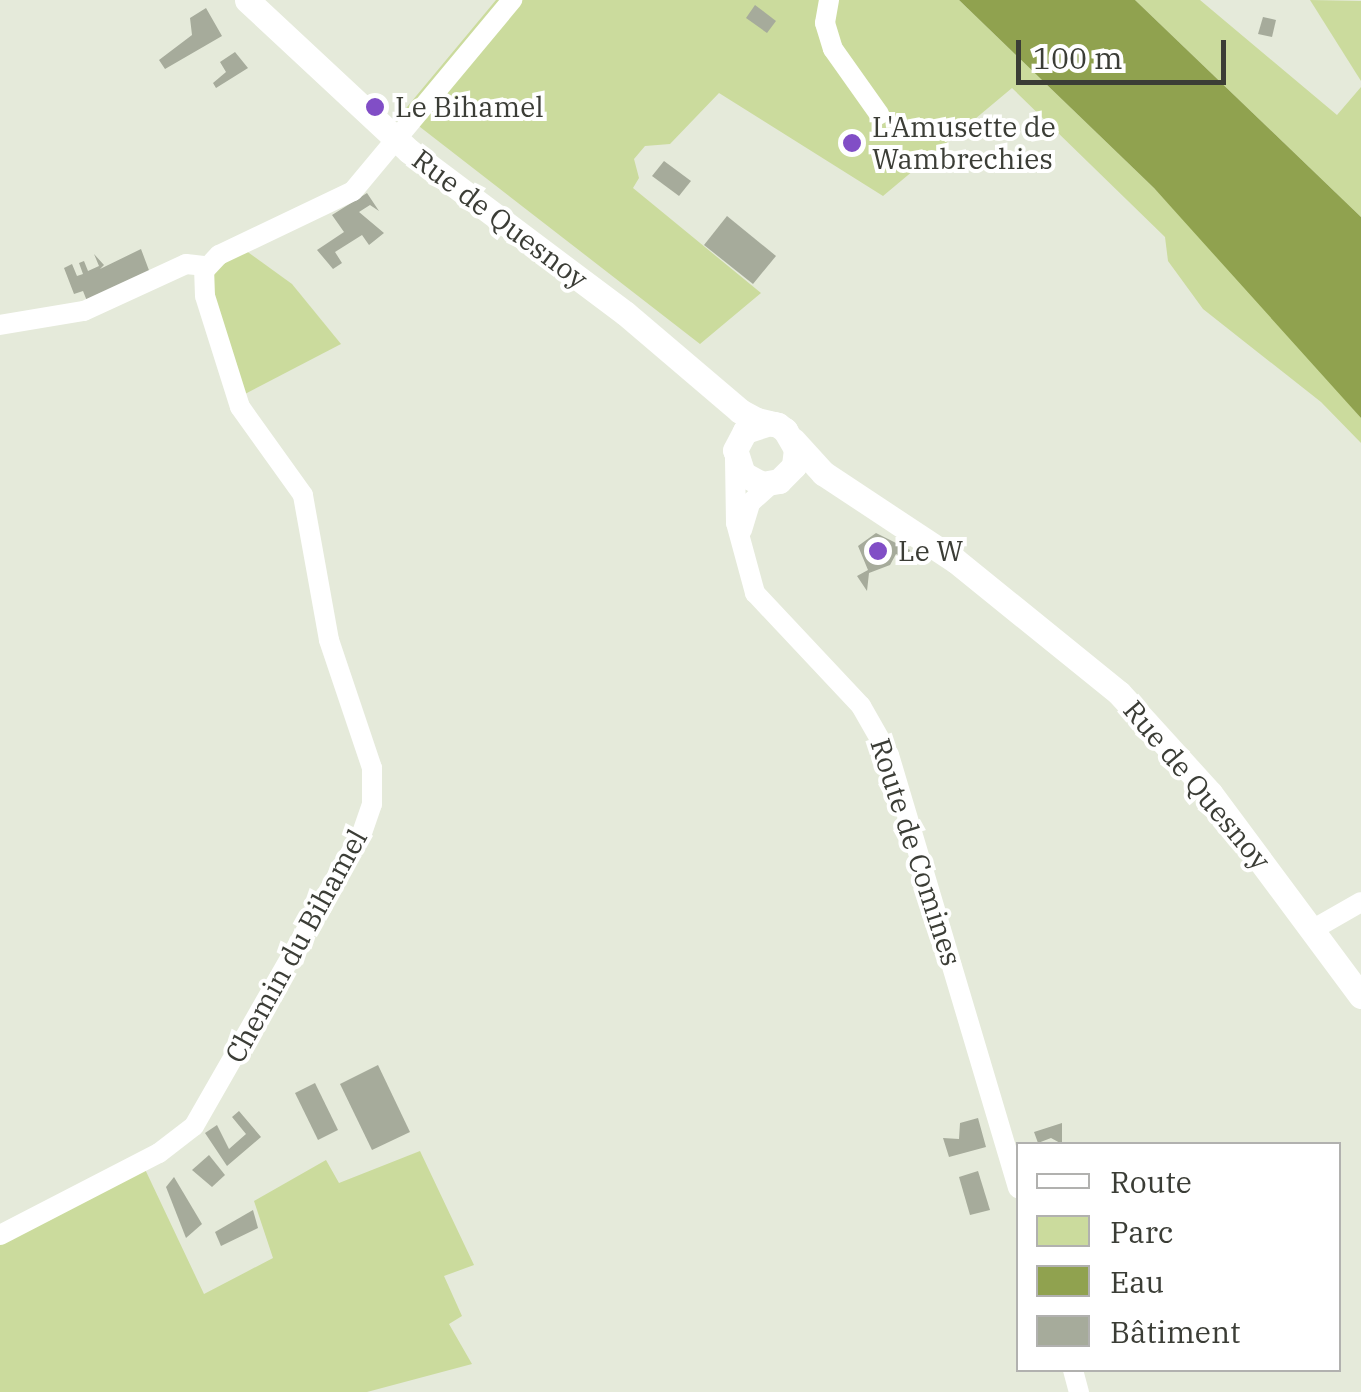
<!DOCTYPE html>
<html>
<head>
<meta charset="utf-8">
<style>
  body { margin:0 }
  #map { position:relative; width:1361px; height:1392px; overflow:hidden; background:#e5eada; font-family:"IBM Plex Serif",serif }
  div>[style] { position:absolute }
  .green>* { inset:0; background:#cbdb9d }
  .water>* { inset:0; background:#90a24f }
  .building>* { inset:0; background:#a6ab9b }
  .minor>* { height:20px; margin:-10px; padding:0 10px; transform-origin:10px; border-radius:10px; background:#fff }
  .major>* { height:25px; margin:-12.5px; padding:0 12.5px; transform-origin:12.5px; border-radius:12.5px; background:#fff }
  .dots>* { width:28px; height:28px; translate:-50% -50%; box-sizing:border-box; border:5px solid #fff; border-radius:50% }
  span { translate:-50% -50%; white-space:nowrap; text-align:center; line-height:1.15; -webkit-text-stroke:8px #fff; paint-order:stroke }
  .poi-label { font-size:28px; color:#3b3d36 }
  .left { translate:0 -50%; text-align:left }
  .street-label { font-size:28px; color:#3b3d36 }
  .legend { position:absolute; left:1016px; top:1142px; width:325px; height:230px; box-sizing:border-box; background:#fff; border:2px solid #b1b1af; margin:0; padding:12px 18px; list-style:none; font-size:30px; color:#3b3d36 }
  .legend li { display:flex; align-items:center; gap:20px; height:50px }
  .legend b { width:50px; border:2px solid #b1b1af }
  .scale { position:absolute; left:1016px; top:40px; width:210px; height:45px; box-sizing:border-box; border:5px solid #3b3d36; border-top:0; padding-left:12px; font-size:30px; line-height:35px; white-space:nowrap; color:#3b3d36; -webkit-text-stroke:8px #fff; paint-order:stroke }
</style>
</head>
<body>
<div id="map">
  <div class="green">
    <div style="clip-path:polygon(496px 0,959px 0,1154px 188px,1283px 327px,1361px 418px,1361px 443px,1321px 402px,1203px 309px,1168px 261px,1165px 237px,1012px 88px,883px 196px,719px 93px,670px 144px,645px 146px,634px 159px,639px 178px,633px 188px,761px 293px,700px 344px,402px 113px)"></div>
    <div style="clip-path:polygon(1135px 0,1200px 0,1337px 115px,1361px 87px,1361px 217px)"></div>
    <div style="clip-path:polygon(1310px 0,1361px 1px,1361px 81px)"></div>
    <div style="clip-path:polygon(245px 250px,292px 284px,341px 344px,245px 394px,209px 286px,215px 268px)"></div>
    <div style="clip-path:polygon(420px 1151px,474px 1265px,444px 1276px,462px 1316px,449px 1324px,472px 1364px,367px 1392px,0 1392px,0 1241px,143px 1165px,204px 1294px,273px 1258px,254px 1201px,326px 1160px,339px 1183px)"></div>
  </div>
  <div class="water">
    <div style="clip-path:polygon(959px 0,1135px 0,1361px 217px,1361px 418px,1154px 188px)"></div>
  </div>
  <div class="building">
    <div style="clip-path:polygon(755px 5px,776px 21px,767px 33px,746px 18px)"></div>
    <div style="clip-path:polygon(206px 8px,222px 36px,165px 69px,159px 60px,192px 35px,190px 18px)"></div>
    <div style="clip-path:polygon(1263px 17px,1276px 20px,1272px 37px,1258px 34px)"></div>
    <div style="clip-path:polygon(235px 52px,248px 68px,216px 88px,213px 83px,226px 72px,220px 62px)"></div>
    <div style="clip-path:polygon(664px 161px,691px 181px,679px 196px,652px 176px)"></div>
    <div style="clip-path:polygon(367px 193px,379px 211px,370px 205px,359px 212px,384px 233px,369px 245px,362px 235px,335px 252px,342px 263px,333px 269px,317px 250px,344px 232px,332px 215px)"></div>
    <div style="clip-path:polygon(727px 216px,776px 256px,753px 284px,704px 245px)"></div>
    <div style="clip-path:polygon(141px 249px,150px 273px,87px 301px,83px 291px,74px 294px,64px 268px,72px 264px,77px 276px,83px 274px,79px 263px,84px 261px,88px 271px,99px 266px,94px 254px,104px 265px,100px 269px)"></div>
    <div style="clip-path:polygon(876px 533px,910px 550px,906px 559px,896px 554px,890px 565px,869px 573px,867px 591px,857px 576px,868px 570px,858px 546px)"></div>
    <div style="clip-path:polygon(378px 1065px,410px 1132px,372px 1150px,340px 1084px)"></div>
    <div style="clip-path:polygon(315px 1083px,338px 1130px,318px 1140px,295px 1093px)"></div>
    <div style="clip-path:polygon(239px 1111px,261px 1137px,227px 1166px,205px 1133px,217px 1125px,229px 1149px,246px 1134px,232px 1117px)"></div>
    <div style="clip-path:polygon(978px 1118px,986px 1147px,949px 1157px,943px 1138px,959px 1139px,960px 1123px)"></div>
    <div style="clip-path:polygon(1062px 1123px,1062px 1144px,1051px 1138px,1038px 1143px,1034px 1132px)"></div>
    <div style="clip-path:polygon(209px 1155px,225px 1175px,212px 1187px,192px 1170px)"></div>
    <div style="clip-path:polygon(978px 1171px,990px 1210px,970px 1215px,959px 1177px)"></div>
    <div style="clip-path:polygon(174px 1177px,202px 1224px,186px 1238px,166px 1187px)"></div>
    <div style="clip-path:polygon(253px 1210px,258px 1228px,221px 1246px,215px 1232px)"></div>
  </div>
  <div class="minor">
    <div style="left:829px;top:0;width:23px;rotate:100deg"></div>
    <div style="left:825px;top:23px;width:27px;rotate:73deg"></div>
    <div style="left:833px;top:49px;width:80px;rotate:54.7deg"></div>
    <div style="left:0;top:325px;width:85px;rotate:-9.5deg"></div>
    <div style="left:84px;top:311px;width:112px;rotate:-24.7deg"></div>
    <div style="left:186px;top:264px;width:20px;rotate:6deg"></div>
    <div style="left:735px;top:459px;width:64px;rotate:89.1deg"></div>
    <div style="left:736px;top:523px;width:73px;rotate:74.8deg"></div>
    <div style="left:755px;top:593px;width:155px;rotate:46.8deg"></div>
    <div style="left:861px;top:706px;width:56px;rotate:60.3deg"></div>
    <div style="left:889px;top:755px;width:452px;rotate:73.4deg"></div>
    <div style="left:742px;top:530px;width:28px;rotate:-73deg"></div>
    <div style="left:750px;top:503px;width:28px;rotate:-42deg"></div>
    <div style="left:1312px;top:930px;width:56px;rotate:-29.7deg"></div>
    <div style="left:0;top:1235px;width:179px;rotate:-27.3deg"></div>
    <div style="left:159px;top:1153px;width:44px;rotate:-37.6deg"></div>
    <div style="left:194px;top:1126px;width:338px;rotate:-60.2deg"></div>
    <div style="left:362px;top:833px;width:31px;rotate:-71deg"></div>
    <div style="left:372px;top:804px;width:36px;rotate:-90deg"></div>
    <div style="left:372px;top:768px;width:135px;rotate:-108.6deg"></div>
    <div style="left:329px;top:640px;width:147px;rotate:-100.2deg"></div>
    <div style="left:303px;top:495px;width:108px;rotate:-125.6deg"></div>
    <div style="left:240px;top:407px;width:116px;rotate:-107.5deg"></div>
    <div style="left:205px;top:296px;width:25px;rotate:-92deg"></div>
    <div style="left:204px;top:271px;width:22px;rotate:-47deg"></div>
    <div style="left:219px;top:255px;width:148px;rotate:-25.5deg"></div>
    <div style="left:353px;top:191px;width:249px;rotate:-50.2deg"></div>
    <div style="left:1073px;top:1370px;width:23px;rotate:75deg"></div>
  </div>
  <div class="major">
    <div style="left:247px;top:0;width:221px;rotate:43deg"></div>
    <div style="left:409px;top:151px;width:270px;rotate:36.9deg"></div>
    <div style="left:625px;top:313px;width:151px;rotate:40.4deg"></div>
    <div style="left:740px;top:411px;width:19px;rotate:28deg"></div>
    <div style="left:757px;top:420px;width:17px;rotate:13deg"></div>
    <div style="left:774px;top:424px;width:4px;rotate:14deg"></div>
    <div style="left:778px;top:425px;width:9px;rotate:36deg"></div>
    <div style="left:785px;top:430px;width:22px;rotate:60deg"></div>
    <div style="left:796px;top:449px;width:17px;rotate:97deg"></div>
    <div style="left:794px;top:466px;width:21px;rotate:135deg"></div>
    <div style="left:779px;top:481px;width:17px;rotate:170deg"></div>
    <div style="left:762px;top:484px;width:21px;rotate:-152deg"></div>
    <div style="left:743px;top:474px;width:25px;rotate:-108deg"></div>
    <div style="left:735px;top:450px;width:21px;rotate:-62deg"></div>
    <div style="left:745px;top:431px;width:25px;rotate:-18deg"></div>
    <div style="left:793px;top:440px;width:45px;rotate:47.7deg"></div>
    <div style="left:823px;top:473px;width:159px;rotate:33.5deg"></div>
    <div style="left:956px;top:561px;width:210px;rotate:39deg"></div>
    <div style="left:1119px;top:693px;width:135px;rotate:47.7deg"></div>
    <div style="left:1210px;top:793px;width:253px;rotate:53.4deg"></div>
  </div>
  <div class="dots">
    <div style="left:375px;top:107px;background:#814ec6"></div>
    <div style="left:852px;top:143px;background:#814ec6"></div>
    <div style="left:878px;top:551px;background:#814ec6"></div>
  </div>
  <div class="poi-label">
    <span class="left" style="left:395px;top:107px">Le Bihamel</span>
    <span class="left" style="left:872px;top:143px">L'Amusette de<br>Wambrechies</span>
    <span class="left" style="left:898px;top:551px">Le W</span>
  </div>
  <div class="street-label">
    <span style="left:500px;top:219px;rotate:37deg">Rue de Quesnoy</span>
    <span style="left:1197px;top:785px;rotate:50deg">Rue de Quesnoy</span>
    <span style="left:916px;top:852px;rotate:72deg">Route de Comines</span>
    <span style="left:296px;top:946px;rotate:-61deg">Chemin du Bihamel</span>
  </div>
  <ul class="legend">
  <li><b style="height:12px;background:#fff"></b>Route</li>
  <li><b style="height:28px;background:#cbdb9d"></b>Parc</li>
  <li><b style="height:28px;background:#90a24f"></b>Eau</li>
  <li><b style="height:28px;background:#a6ab9b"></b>Bâtiment</li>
  </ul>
  <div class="scale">100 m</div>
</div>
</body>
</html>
